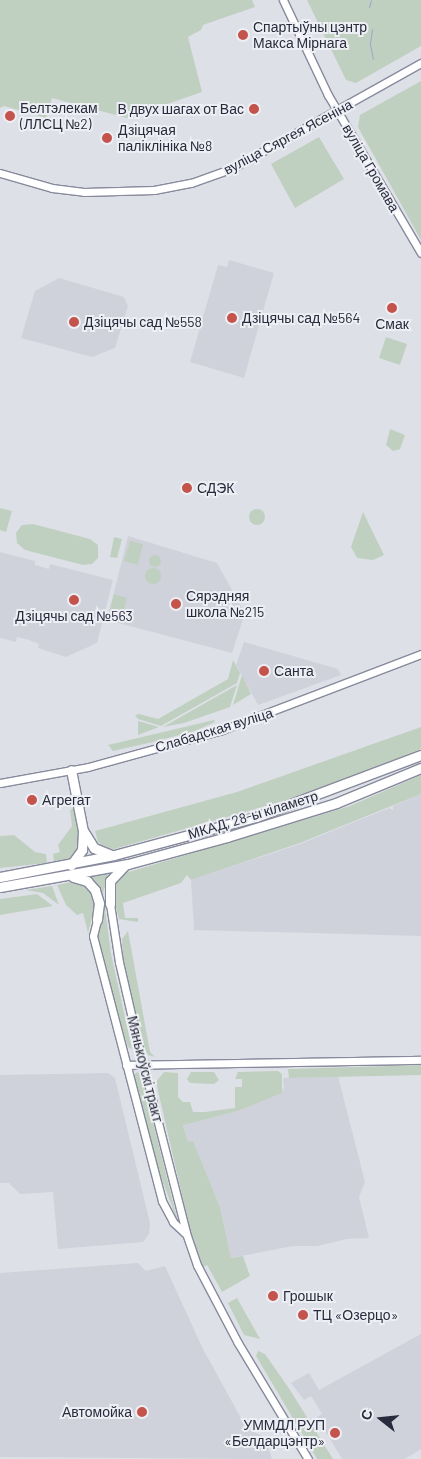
<!DOCTYPE html>
<html>
<head>
<meta charset="utf-8">
<style>
  body { margin:0 }
  #map { position:relative; width:421px; height:1459px; overflow:hidden; background:#dee0e7; font-family:Barlow,sans-serif }
  div>[style] { position:absolute }
  .built>* { inset:0; background:#d0d2db }
  .green>* { inset:0; background:#c0d0c0 }
  .round { border-radius:50% }
  .stream>* { height:1px; margin:-0.5px; padding:0 0.5px; transform-origin:0.5px; border-radius:0.5px; background:#9ba6c4 }
  .roads { filter:drop-shadow(1px 0 #878a9c) drop-shadow(-1px 0 #878a9c) drop-shadow(0 1px #878a9c) drop-shadow(0 -1px #878a9c) }
  .secondary>* { height:7px; margin:-3.5px; padding:0 3.5px; transform-origin:3.5px; border-radius:3.5px; background:#fff }
  .highway>* { height:9px; margin:-4.5px; padding:0 4.5px; transform-origin:4.5px; border-radius:4.5px; background:#fff }
  .dots>* { width:14px; height:14px; translate:-50% -50%; box-sizing:border-box; border:2px solid #edeff4; border-radius:50% }
  span { translate:-50% -50%; white-space:nowrap; text-align:center; line-height:1.15; -webkit-text-stroke:4px #edeff4; paint-order:stroke }
  .poi-label { font-size:14px; color:#282b3c }
  .left { translate:0 -50%; text-align:left }
  .right { translate:-100% -50%; text-align:right }
  .street-label { font-size:14px; color:#282b3c }
  .north { position:absolute; left:356px; top:1394px; width:50px; height:50px; -webkit-text-stroke:4px #edeff4; paint-order:stroke; rotate:286deg; font-size:14px; font-weight:700; line-height:20px; text-align:center; color:#282b3c }
  .north::after { content:''; display:block; margin:auto; width:18px; height:22px; background:#282b3c; clip-path:polygon(50% 0,100% 100%,50% 72%,0 100%) }
</style>
</head>
<body>
<div id="map">
  <div class="built">
    <div style="clip-path:polygon(229px 260px,274px 273px,244px 378px,190px 362px,218px 265px,227px 267px)"></div>
    <div style="clip-path:polygon(59px 278px,124px 297px,128px 306px,115px 348px,92px 357px,21px 338px,35px 291px)"></div>
    <div style="clip-path:polygon(128px 536px,217px 563px,245px 613px,232px 653px,107px 620px)"></div>
    <div style="clip-path:polygon(0 552px,35px 561px,35px 565px,49px 569px,50px 564px,113px 580px,97px 643px,66px 657px,38px 648px,39px 644px,29px 640px,17px 637px,16px 642px,0 638px)"></div>
    <div style="clip-path:polygon(244px 642px,338px 669px,341px 675px,258px 705px,236px 665px)"></div>
    <div style="clip-path:polygon(421px 794px,421px 936px,194px 930px,191px 880px,300px 844px,389px 808px,393px 810px,393px 806px)"></div>
    <div style="clip-path:polygon(108px 1073px,115px 1078px,150px 1223px,149px 1234px,143px 1242px,58px 1249px,53px 1192px,20px 1194px,9px 1183px,0 1183px,0 1075px)"></div>
    <div style="clip-path:polygon(338px 1076px,365px 1182px,359px 1197px,369px 1238px,347px 1239px,317px 1246px,293px 1246px,231px 1258px,220px 1207px,193px 1142px,188px 1143px,183px 1124px,238px 1111px,279px 1094px,284px 1088px,283px 1078px)"></div>
    <div style="clip-path:polygon(138px 1263px,146px 1271px,165px 1266px,203px 1349px,247px 1429px,265px 1437px,272px 1459px,0 1457px,0 1273px)"></div>
    <div style="clip-path:polygon(421px 1334px,421px 1449px,405px 1459px,342px 1459px,317px 1417px,322px 1414px,315px 1402px,311px 1396px,304px 1400px,291px 1383px,309px 1373px,319px 1390px)"></div>
  </div>
  <div class="green">
    <div style="clip-path:polygon(0 0,252px 0,255px 7px,203px 25px,201px 30px,188px 37px,202px 92px,127px 118px,52px 98px,46px 118px,4px 106px,0 108px)"></div>
    <div style="clip-path:polygon(307px 0,421px 0,421px 46px,356px 83px,346px 80px)"></div>
    <div style="clip-path:polygon(421px 81px,421px 240px,358px 127px,360px 115px)"></div>
    <div style="clip-path:polygon(319px 137px,344px 179px,295px 208px,271px 164px)"></div>
    <div style="clip-path:polygon(386px 337px,407px 344px,400px 365px,379px 358px)"></div>
    <div style="clip-path:polygon(390px 429px,405px 435px,400px 449px,393px 451px,386px 445px)"></div>
    <div style="clip-path:polygon(0 508px,12px 511px,6px 532px,0 530px)"></div>
    <div class="round" style="left:249px;top:509px;width:16px;height:16px"></div>
    <div style="clip-path:polygon(363px 512px,384px 555px,373px 560px,357px 558px,351px 547px)"></div>
    <div style="clip-path:polygon(33px 524px,90px 539px,98px 545px,98px 558px,92px 564px,83px 565px,25px 550px,17px 543px,16px 533px,22px 525px)"></div>
    <div style="clip-path:polygon(114px 537px,122px 539px,117px 558px,110px 557px)"></div>
    <div style="clip-path:polygon(130px 541px,143px 544px,138px 565px,124px 561px)"></div>
    <div class="round" style="left:149px;top:555px;width:12px;height:12px"></div>
    <div class="round" style="left:145px;top:568px;width:16px;height:16px"></div>
    <div style="clip-path:polygon(114px 594px,127px 598px,121px 623px,107px 620px)"></div>
    <div style="clip-path:polygon(233px 660px,240px 673px,237px 683px,161px 726px,138px 719px,135px 715px,139px 714px,158px 719px,228px 679px)"></div>
    <div style="clip-path:polygon(242px 675px,251px 694px,233px 705px)"></div>
    <div style="clip-path:polygon(237px 685px,230px 707px,184px 723px,163px 727px)"></div>
    <div style="clip-path:polygon(214px 720px,215px 722px,195px 731px,153px 742px,113px 751px,108px 745px)"></div>
    <div style="clip-path:polygon(138px 721px,159px 727px,138px 735px)"></div>
    <div style="clip-path:polygon(421px 727px,421px 749px,311px 793px,114px 849px,105px 848px,98px 842px,95px 831px,237px 792px)"></div>
    <div style="clip-path:polygon(421px 775px,421px 794px,300px 843px,191px 880px,187px 875px,181px 883px,123px 903px,125px 918px,138px 918px,138px 922px,119px 919px,112px 894px,114px 882px,122px 874px,350px 806px)"></div>
    <div style="clip-path:polygon(74px 808px,80px 844px,72px 859px,54px 862px,53px 854px,60px 852px,58px 845px,72px 826px,70px 810px)"></div>
    <div style="clip-path:polygon(14px 835px,35px 852px,46px 854px,47px 863px,0 868px,0 836px)"></div>
    <div style="clip-path:polygon(109px 873px,103px 893px,111px 954px,132px 1049px,128px 1047px,115px 1008px,97px 935px,101px 894px,88px 877px)"></div>
    <div style="clip-path:polygon(77px 881px,90px 888px,96px 902px,88px 933px,83px 913px,77px 915px,66px 905px,57px 885px)"></div>
    <div style="clip-path:polygon(52px 886px,59px 905px,43px 893px,26px 890px)"></div>
    <div style="clip-path:polygon(37px 894px,53px 906px,0 915px,0 899px)"></div>
    <div style="clip-path:polygon(128px 931px,150px 1052px,155px 1057px,148px 1055px,144px 1048px,123px 964px,122px 939px)"></div>
    <div style="clip-path:polygon(421px 1065px,421px 1075px,289px 1078px,288px 1069px)"></div>
    <div style="clip-path:polygon(278px 1071px,282px 1074px,282px 1093px,238px 1111px,183px 1125px,188px 1142px,193px 1141px,220px 1207px,231px 1258px,243px 1256px,250px 1276px,222px 1292px,207px 1265px,203px 1267px,190px 1230px,156px 1082px,164px 1072px,178px 1073px,178px 1097px,183px 1102px,190px 1102px,193px 1112px,205px 1112px,235px 1108px,235px 1087px,242px 1087px,242px 1079px,235px 1079px,238px 1072px)"></div>
    <div style="clip-path:polygon(137px 1072px,141px 1074px,178px 1222px,156px 1164px,133px 1076px)"></div>
    <div style="clip-path:polygon(191px 1072px,214px 1072px,219px 1080px,214px 1084px,190px 1083px,187px 1079px)"></div>
    <div style="clip-path:polygon(237px 1298px,260px 1339px,244px 1335px,228px 1303px)"></div>
    <div style="clip-path:polygon(258px 1351px,265px 1354px,290px 1390px,333px 1459px,317px 1459px,256px 1356px)"></div>
  </div>
  <div class="stream">
    <div style="left:369px;top:7px;width:7px;rotate:-74deg"></div>
    <div style="left:372px;top:29px;width:15px;rotate:98deg"></div>
    <div style="left:370px;top:44px;width:15px;rotate:79deg"></div>
  </div>
  <div class="roads">
    <div class="secondary">
      <div style="left:283px;top:0;width:105px;rotate:64.7deg"></div>
      <div style="left:328px;top:95px;width:183px;rotate:59.5deg"></div>
      <div style="left:0;top:173px;width:54px;rotate:16.1deg"></div>
      <div style="left:52px;top:188px;width:32px;rotate:7deg"></div>
      <div style="left:84px;top:192px;width:70px;rotate:-1.6deg"></div>
      <div style="left:154px;top:190px;width:38px;rotate:-11deg"></div>
      <div style="left:191px;top:183px;width:45px;rotate:-19.7deg"></div>
      <div style="left:233px;top:168px;width:215px;rotate:-29.2deg"></div>
      <div style="left:0;top:783px;width:89px;rotate:-10.3deg"></div>
      <div style="left:88px;top:767px;width:139px;rotate:-15.4deg"></div>
      <div style="left:222px;top:730px;width:213px;rotate:-20.9deg"></div>
      <div style="left:110px;top:904px;width:59px;rotate:81.2deg"></div>
      <div style="left:119px;top:962px;width:84px;rotate:77deg"></div>
      <div style="left:138px;top:1044px;width:195px;rotate:75.7deg"></div>
      <div style="left:186px;top:1233px;width:34px;rotate:71deg"></div>
      <div style="left:197px;top:1265px;width:88px;rotate:62.3deg"></div>
      <div style="left:238px;top:1343px;width:135px;rotate:58.9deg"></div>
      <div style="left:97px;top:920px;width:16px;rotate:104deg"></div>
      <div style="left:93px;top:936px;width:274px;rotate:75.4deg"></div>
      <div style="left:162px;top:1201px;width:24px;rotate:62deg"></div>
      <div style="left:173px;top:1222px;width:16px;rotate:43deg"></div>
      <div style="left:126px;top:1065px;width:295px;rotate:-1deg"></div>
    </div>
    <div class="highway">
      <div style="left:84px;top:832px;width:19px;rotate:58deg"></div>
      <div style="left:94px;top:848px;width:18px;rotate:22deg"></div>
      <div style="left:71px;top:865px;width:19px;rotate:-54deg"></div>
      <div style="left:82px;top:850px;width:19px;rotate:-87deg"></div>
      <div style="left:83px;top:831px;width:62px;rotate:-101.1deg"></div>
      <div style="left:0;top:877px;width:116px;rotate:-10.9deg"></div>
      <div style="left:114px;top:855px;width:147px;rotate:-15deg"></div>
      <div style="left:256px;top:817px;width:176px;rotate:-20.6deg"></div>
      <div style="left:73px;top:877px;width:15px;rotate:16deg"></div>
      <div style="left:87px;top:881px;width:12px;rotate:48deg"></div>
      <div style="left:95px;top:890px;width:14px;rotate:73deg"></div>
      <div style="left:99px;top:903px;width:17px;rotate:97deg"></div>
      <div style="left:0;top:887px;width:130px;rotate:-10.2deg"></div>
      <div style="left:128px;top:864px;width:103px;rotate:-15.3deg"></div>
      <div style="left:227px;top:837px;width:114px;rotate:-17.3deg"></div>
      <div style="left:336px;top:803px;width:92px;rotate:-22.4deg"></div>
      <div style="left:110px;top:904px;width:23px;rotate:-90deg"></div>
      <div style="left:110px;top:881px;width:21px;rotate:-47deg"></div>
    </div>
  </div>
  <div class="dots">
    <div style="left:243px;top:35px;background:#c4534b"></div>
    <div style="left:254px;top:109px;background:#c4534b"></div>
    <div style="left:10px;top:116px;background:#c4534b"></div>
    <div style="left:107px;top:138px;background:#c4534b"></div>
    <div style="left:392px;top:308px;background:#c4534b"></div>
    <div style="left:232px;top:318px;background:#c4534b"></div>
    <div style="left:74px;top:322px;background:#c4534b"></div>
    <div style="left:187px;top:488px;background:#c4534b"></div>
    <div style="left:74px;top:600px;background:#c4534b"></div>
    <div style="left:176px;top:604px;background:#c4534b"></div>
    <div style="left:264px;top:671px;background:#c4534b"></div>
    <div style="left:32px;top:800px;background:#c4534b"></div>
    <div style="left:273px;top:1296px;background:#c4534b"></div>
    <div style="left:303px;top:1315px;background:#c4534b"></div>
    <div style="left:142px;top:1412px;background:#c4534b"></div>
    <div style="left:335px;top:1433px;background:#c4534b"></div>
  </div>
  <div class="poi-label">
    <span class="left" style="left:253px;top:35px">Спартыўны цэнтр<br>Макса Мірнага</span>
    <span class="left" style="left:20px;top:116px">Белтэлекам<br>(ЛЛСЦ №2)</span>
    <span class="right" style="left:244px;top:109px">В двух шагах от Вас</span>
    <span class="left" style="left:118px;top:138px">Дзіцячая<br>паліклініка №8</span>
    <span class="left" style="left:242px;top:318px">Дзіцячы сад №564</span>
    <span class="left" style="left:84px;top:322px">Дзіцячы сад №558</span>
    <span style="left:392px;top:324px">Смак</span>
    <span class="left" style="left:197px;top:488px">СДЭК</span>
    <span class="left" style="left:186px;top:604px">Сярэдняя<br>школа №215</span>
    <span style="left:74px;top:616px">Дзіцячы сад №563</span>
    <span class="left" style="left:274px;top:671px">Санта</span>
    <span class="left" style="left:42px;top:800px">Агрегат</span>
    <span class="left" style="left:283px;top:1296px">Грошык</span>
    <span class="left" style="left:313px;top:1315px">ТЦ «Озерцо»</span>
    <span class="right" style="left:132px;top:1412px">Автомойка</span>
    <span class="right" style="left:325px;top:1433px">УММДЛ РУП<br>«Белдарцэнтр»</span>
  </div>
  <div class="street-label">
    <span style="left:288px;top:137px;rotate:-28deg">вуліца Сяргея Ясеніна</span>
    <span style="left:371px;top:168px;rotate:60deg">вуліца Громава</span>
    <span style="left:214px;top:730px;rotate:-17deg">Слабадская вуліца</span>
    <span style="left:253px;top:815px;rotate:-17deg">МКАД, 28-ы кіламетр</span>
    <span style="left:145px;top:1069px;rotate:76deg">Мянькоўскі тракт</span>
  </div>
  <div class="north">С</div>
</div>
</body>
</html>
